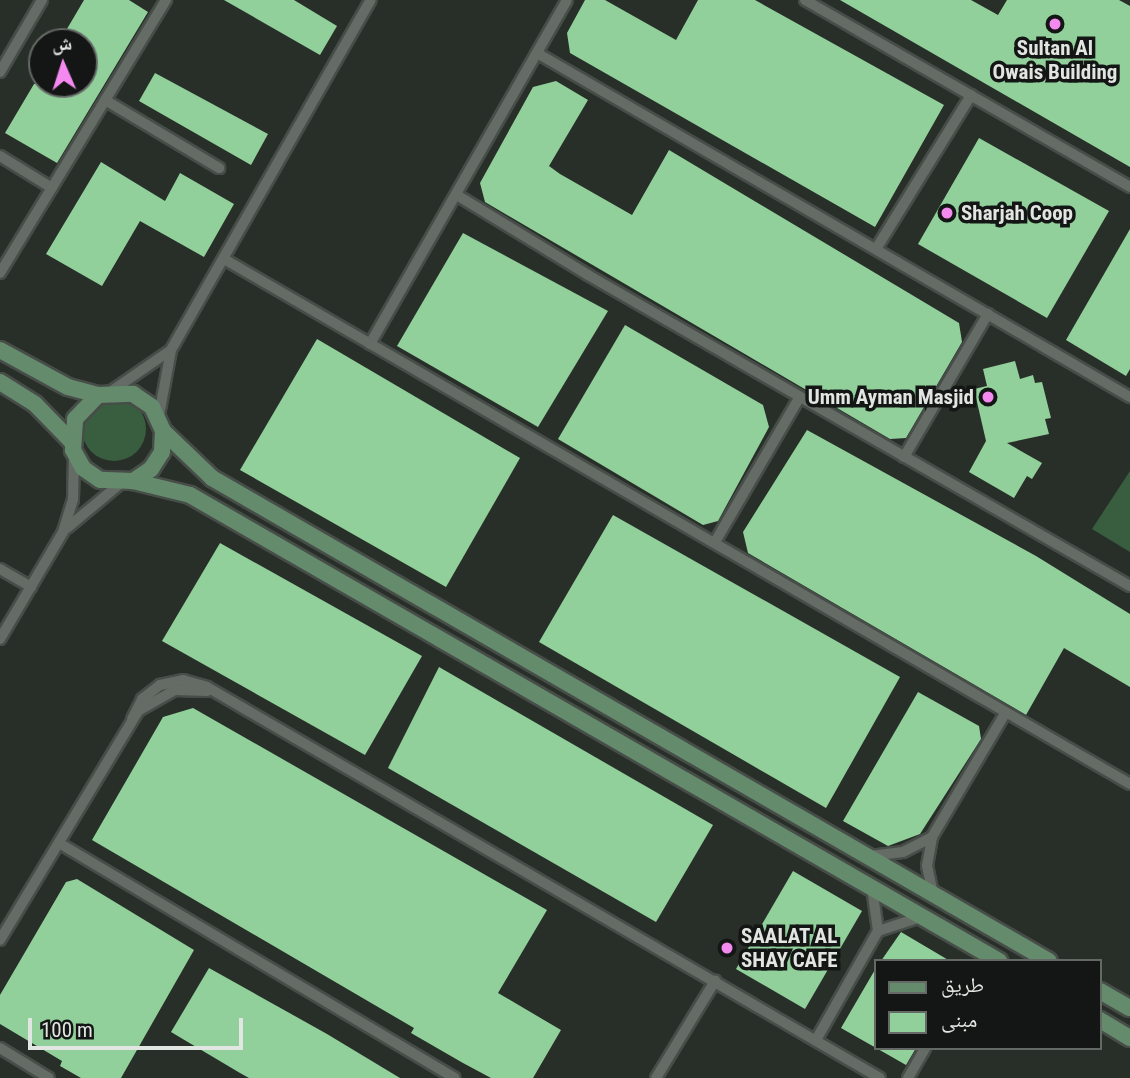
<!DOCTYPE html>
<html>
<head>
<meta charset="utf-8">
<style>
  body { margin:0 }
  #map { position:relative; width:1130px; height:1078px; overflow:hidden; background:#282f29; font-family:"Roboto Condensed","Noto Naskh Arabic",sans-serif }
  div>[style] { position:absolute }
  .green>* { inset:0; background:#395e3f }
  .round { border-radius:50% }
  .building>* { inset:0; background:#91d09b }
  .roads { filter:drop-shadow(2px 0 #474d48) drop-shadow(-2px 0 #474d48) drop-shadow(0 2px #474d48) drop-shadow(0 -2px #474d48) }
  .minor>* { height:10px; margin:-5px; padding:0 5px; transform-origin:5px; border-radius:5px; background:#646c65 }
  .secondary>* { height:16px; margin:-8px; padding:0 8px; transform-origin:8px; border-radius:8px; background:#658b6d }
  .dots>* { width:19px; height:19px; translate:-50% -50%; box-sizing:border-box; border:4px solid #131614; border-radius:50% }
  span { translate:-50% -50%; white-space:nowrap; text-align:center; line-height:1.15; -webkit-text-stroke:7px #131614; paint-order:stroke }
  .poi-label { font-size:21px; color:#e1e6e2; font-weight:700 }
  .left { translate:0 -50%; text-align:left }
  .right { translate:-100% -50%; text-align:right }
  .legend { position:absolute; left:874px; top:959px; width:228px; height:91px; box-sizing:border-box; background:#131614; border:2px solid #656966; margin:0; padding:9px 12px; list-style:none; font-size:21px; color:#e1e6e2 }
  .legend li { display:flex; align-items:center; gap:14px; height:35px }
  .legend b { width:35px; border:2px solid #656966 }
  .north { position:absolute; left:28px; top:28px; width:70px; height:70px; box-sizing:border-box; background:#131614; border:2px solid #656966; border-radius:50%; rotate:357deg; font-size:19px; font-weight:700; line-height:28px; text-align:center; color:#e1e6e2 }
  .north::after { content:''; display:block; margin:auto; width:24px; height:32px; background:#f489f0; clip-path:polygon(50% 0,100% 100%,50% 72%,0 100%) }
  .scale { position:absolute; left:28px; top:1018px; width:215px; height:32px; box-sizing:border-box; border:4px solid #e1e6e2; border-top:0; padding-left:9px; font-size:21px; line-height:24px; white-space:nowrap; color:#e1e6e2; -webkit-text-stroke:5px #131614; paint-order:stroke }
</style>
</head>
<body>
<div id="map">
  <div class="green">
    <div class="round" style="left:82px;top:397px;width:64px;height:64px"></div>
    <div style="clip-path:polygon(1130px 471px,1130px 552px,1092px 529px)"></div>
  </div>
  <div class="building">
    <div style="clip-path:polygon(84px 0,129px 0,148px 12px,57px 163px,5px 133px,34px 84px,84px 84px,84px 42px,64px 34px)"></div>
    <div style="clip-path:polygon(224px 0,294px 0,337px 26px,320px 55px)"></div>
    <div style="clip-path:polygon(585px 0,605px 0,676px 40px,698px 0,755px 0,944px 105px,875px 227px,570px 53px,567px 33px)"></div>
    <div style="clip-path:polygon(840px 0,971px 0,998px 15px,1007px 0,1119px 0,1130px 6px,1130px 167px)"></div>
    <div style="clip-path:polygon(155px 73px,268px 134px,251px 165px,139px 101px)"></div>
    <div style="clip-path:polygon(556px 81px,588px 100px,549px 166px,560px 174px,632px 215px,669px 150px,959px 323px,962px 342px,906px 438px,890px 439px,485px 202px,480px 183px,533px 87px)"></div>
    <div style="clip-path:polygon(979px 138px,1109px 211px,1047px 318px,918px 244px)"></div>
    <div style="clip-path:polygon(101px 162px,165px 201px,180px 173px,234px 204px,204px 257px,140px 221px,102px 286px,46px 254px)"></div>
    <div style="clip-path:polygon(1130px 229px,1130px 369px,1126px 376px,1066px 340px)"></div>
    <div style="clip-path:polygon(463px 233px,608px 311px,538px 427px,397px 346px)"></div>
    <div style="clip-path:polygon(625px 325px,763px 405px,769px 427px,718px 521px,703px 525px,558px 439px)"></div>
    <div style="clip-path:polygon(317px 339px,520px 458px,446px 587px,240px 470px)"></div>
    <div style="clip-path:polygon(1015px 361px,1020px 379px,1033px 375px,1035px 383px,1042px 382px,1051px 418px,1045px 419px,1049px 434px,1007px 443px,1042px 463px,1032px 479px,1027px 476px,1014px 498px,969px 472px,986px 441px,974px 389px,987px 386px,983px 369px)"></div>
    <div style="clip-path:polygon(807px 430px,1036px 556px,1130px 614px,1130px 687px,1064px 648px,1026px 715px,748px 553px,743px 532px)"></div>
    <div style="clip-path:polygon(613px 515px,900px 677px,826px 808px,539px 642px)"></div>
    <div style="clip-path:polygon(220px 543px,422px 656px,365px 755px,162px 641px)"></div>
    <div style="clip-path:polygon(439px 667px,713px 825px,656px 922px,388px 768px)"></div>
    <div style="clip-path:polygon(918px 692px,979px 726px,981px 739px,920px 834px,888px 846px,843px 821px)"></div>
    <div style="clip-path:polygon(193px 708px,547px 910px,498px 993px,561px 1030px,533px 1078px,491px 1078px,463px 1063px,411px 1033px,414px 1028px,92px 840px,163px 717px)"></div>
    <div style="clip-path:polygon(793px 871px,862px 911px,805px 1009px,736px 969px)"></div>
    <div style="clip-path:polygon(77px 879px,194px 950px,121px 1078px,81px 1078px,60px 1066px,62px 1061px,0 1024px,0 995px,66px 882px)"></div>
    <div style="clip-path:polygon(901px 932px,950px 961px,881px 961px)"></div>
    <div style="clip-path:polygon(209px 968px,327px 1034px,400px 1078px,249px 1078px,240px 1073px,171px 1032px)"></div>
    <div style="clip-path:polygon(876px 968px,876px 1048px,916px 1048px,906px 1065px,841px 1028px)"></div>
  </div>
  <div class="roads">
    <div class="minor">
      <div style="left:805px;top:0;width:375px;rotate:29.9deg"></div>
      <div style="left:537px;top:53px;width:686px;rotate:30.12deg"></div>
      <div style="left:0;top:72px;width:83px;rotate:-59.7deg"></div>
      <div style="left:105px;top:100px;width:133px;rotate:30.8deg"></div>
      <div style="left:0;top:156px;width:61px;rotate:31.6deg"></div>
      <div style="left:457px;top:195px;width:153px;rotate:31.4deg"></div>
      <div style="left:588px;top:275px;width:625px;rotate:29.85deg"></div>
      <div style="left:876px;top:249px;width:181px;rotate:-58.3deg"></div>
      <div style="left:224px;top:259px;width:1047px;rotate:30.09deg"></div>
      <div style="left:0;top:273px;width:320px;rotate:-58.7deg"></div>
      <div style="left:370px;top:344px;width:396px;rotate:-60.2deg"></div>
      <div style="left:110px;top:392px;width:70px;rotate:-34.6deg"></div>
      <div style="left:159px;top:415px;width:66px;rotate:-79.5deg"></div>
      <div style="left:171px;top:350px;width:403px;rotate:-60.3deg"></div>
      <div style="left:904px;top:457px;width:166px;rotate:-59.6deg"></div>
      <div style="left:67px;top:528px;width:70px;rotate:-39.8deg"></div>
      <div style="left:715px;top:542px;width:167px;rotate:-59.7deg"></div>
      <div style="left:0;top:569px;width:36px;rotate:30deg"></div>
      <div style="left:0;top:639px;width:124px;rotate:-59.5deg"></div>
      <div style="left:63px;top:532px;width:34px;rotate:-73deg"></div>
      <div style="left:73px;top:500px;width:43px;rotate:-88.7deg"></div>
      <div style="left:132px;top:719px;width:22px;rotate:-63deg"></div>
      <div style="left:142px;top:699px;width:23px;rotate:-38deg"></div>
      <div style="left:160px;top:685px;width:24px;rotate:-12deg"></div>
      <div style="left:183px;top:680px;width:25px;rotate:16deg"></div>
      <div style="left:207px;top:687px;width:778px;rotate:30.16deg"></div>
      <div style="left:59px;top:843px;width:460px;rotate:30.7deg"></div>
      <div style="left:870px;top:856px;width:33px;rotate:-7deg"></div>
      <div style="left:903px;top:852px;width:33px;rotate:-27deg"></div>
      <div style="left:933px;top:894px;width:29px;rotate:-102deg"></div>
      <div style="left:927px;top:866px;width:29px;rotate:-80deg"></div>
      <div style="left:932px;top:837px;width:145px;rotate:-59.4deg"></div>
      <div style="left:878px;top:931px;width:45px;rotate:-18deg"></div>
      <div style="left:0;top:940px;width:267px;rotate:-58.9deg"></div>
      <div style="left:138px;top:711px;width:43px;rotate:-29.6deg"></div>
      <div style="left:175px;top:690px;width:32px;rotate:2deg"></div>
      <div style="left:816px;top:1040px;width:125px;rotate:-60.4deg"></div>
      <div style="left:878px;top:931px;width:44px;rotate:-97.8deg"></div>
      <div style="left:0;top:1048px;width:57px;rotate:31.5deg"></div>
      <div style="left:656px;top:1078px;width:114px;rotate:-58.7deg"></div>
      <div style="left:908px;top:1078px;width:34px;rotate:-60deg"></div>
    </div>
    <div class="secondary">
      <div style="left:0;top:350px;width:77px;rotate:28.6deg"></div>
      <div style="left:68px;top:387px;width:31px;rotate:15deg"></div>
      <div style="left:98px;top:395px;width:35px;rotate:-2deg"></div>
      <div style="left:133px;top:394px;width:23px;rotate:34deg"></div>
      <div style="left:152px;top:407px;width:26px;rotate:65deg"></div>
      <div style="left:163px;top:431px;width:21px;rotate:93deg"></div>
      <div style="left:162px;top:452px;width:20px;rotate:123deg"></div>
      <div style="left:151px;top:469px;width:22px;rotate:146deg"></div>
      <div style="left:133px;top:481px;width:33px;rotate:-178deg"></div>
      <div style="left:100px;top:480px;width:21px;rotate:-145deg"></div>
      <div style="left:83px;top:468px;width:21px;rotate:-119deg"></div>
      <div style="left:73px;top:450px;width:31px;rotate:-86deg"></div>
      <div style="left:75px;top:419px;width:33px;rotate:-46deg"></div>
      <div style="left:0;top:382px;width:41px;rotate:32.2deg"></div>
      <div style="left:35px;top:404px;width:52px;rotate:45.8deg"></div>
      <div style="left:163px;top:431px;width:68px;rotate:43.8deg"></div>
      <div style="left:212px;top:478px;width:966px;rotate:29.99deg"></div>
      <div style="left:133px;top:481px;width:59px;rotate:13.8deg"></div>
      <div style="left:190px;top:495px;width:934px;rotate:29.94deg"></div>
      <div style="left:1100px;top:991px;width:34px;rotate:30deg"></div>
      <div style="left:1100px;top:1020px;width:35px;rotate:31deg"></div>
    </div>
  </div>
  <div class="dots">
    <div style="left:1055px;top:24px;background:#f489f0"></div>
    <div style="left:947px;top:213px;background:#f489f0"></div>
    <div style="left:988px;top:397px;background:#f489f0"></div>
    <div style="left:727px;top:948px;background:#f489f0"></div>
  </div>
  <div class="poi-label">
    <span style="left:1055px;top:60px">Sultan Al<br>Owais Building</span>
    <span class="left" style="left:961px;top:213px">Sharjah Coop</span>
    <span class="right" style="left:974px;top:397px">Umm Ayman Masjid</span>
    <span class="left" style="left:741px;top:948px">SAALAT AL<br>SHAY CAFE</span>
  </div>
  <ul class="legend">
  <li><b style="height:9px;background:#658b6d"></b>طريق</li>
  <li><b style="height:19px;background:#91d09b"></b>مبنى</li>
  </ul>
  <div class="north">ش</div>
  <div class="scale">100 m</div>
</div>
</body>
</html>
